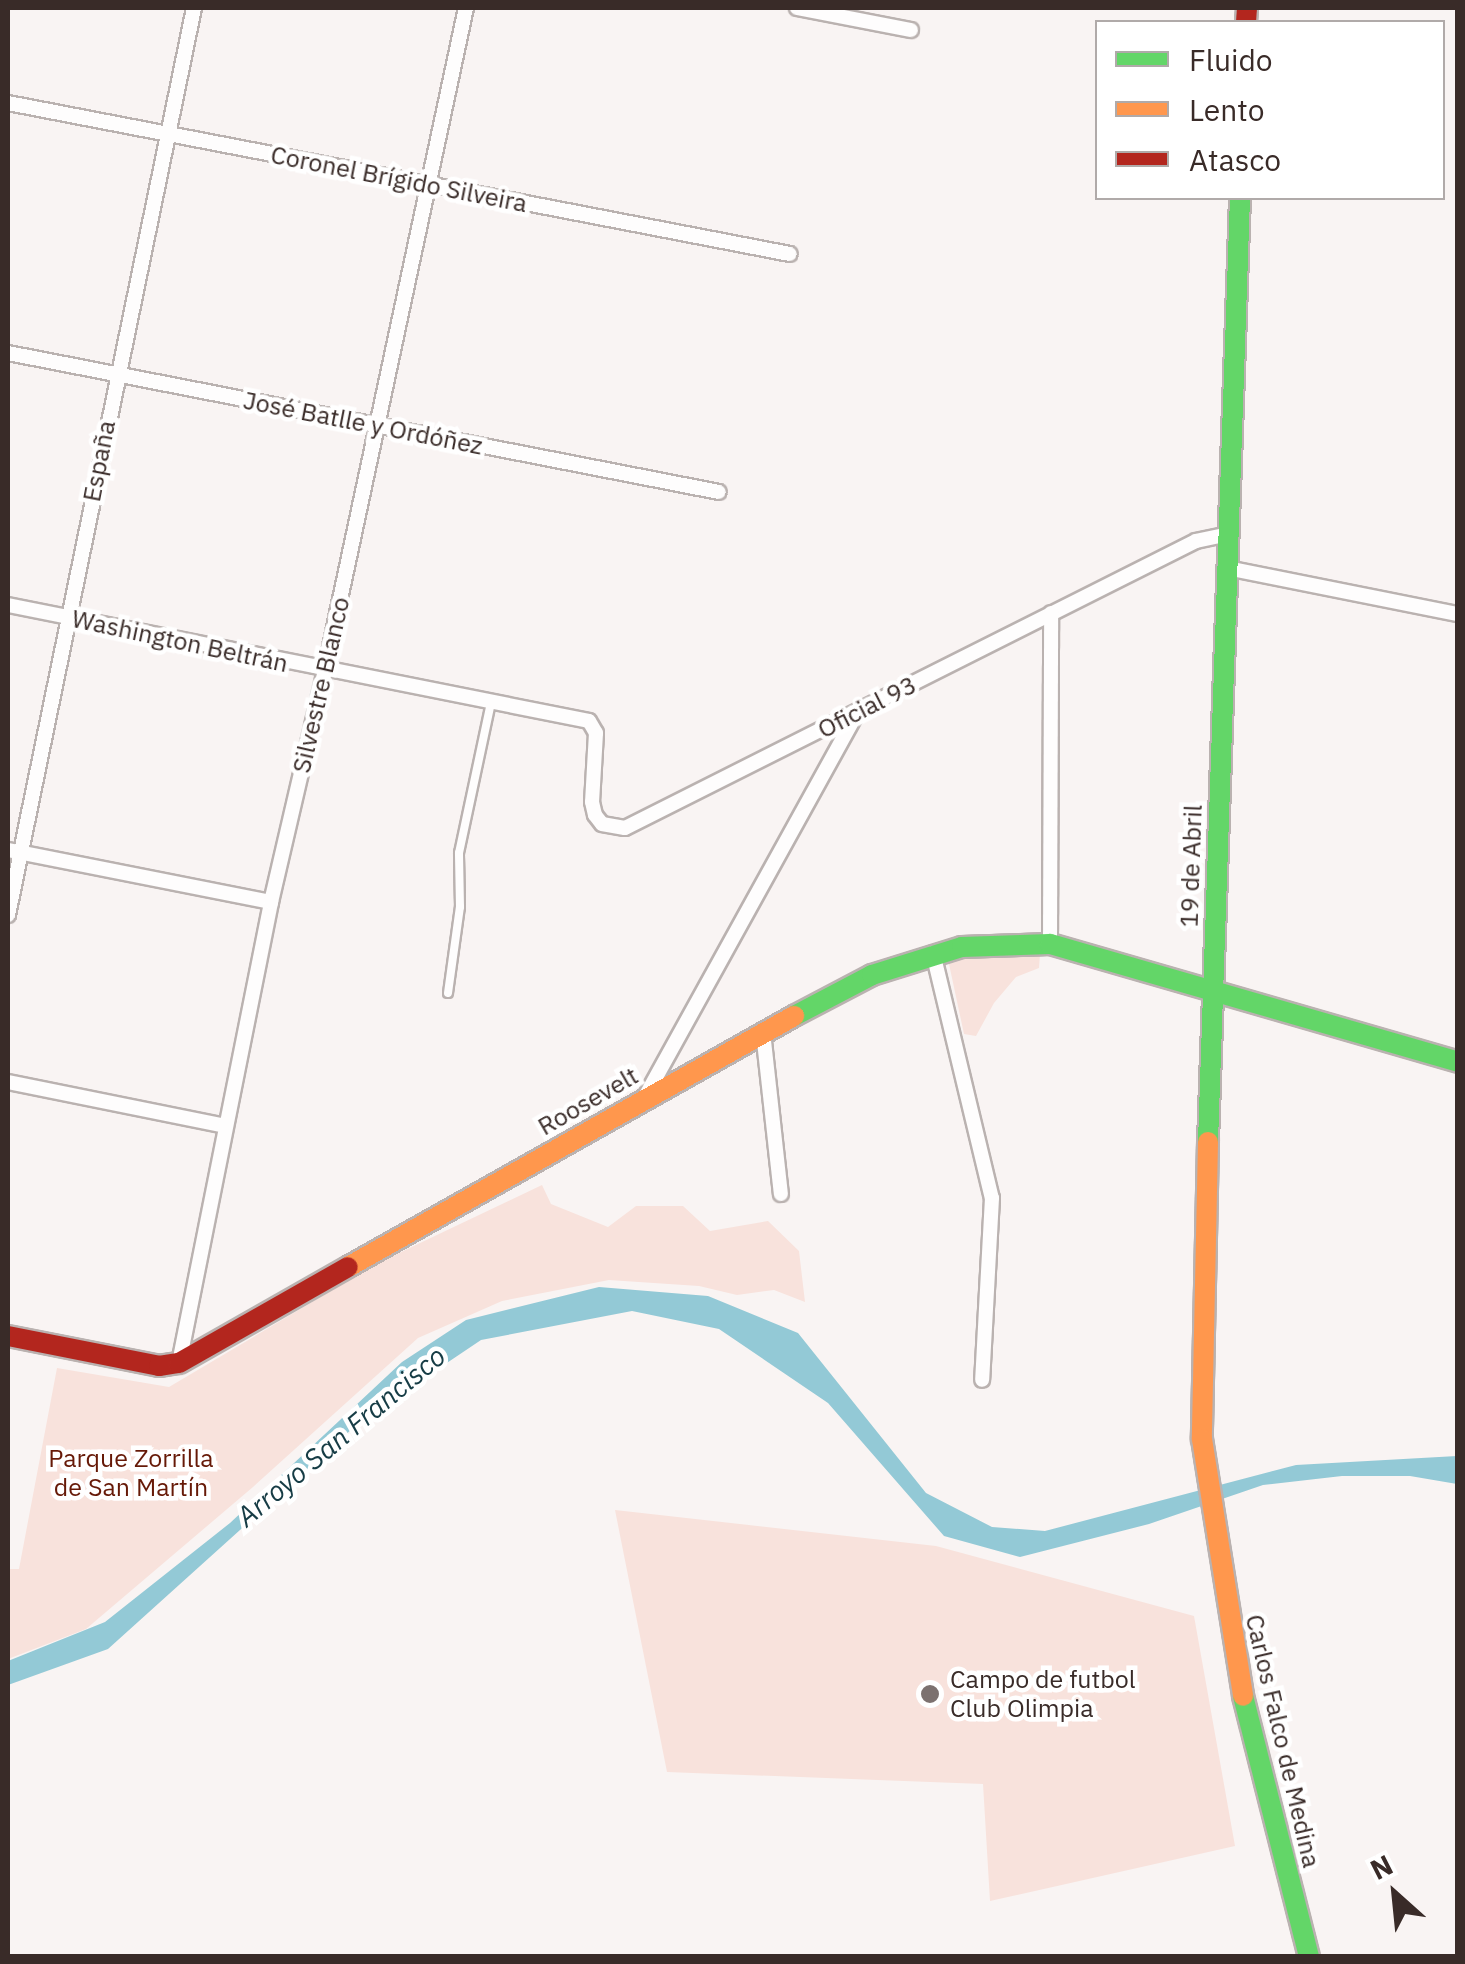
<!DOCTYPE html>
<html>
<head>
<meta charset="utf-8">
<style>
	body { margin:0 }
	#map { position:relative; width:1465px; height:1964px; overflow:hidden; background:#f9f4f3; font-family:"IBM Plex Sans",sans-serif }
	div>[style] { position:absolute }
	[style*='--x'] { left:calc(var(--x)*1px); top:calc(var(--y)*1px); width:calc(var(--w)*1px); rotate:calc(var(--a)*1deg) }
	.green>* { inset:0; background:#f8e2dc }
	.water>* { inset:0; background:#93c9d6 }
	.roads { filter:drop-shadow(2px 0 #bab2b0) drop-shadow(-2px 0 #bab2b0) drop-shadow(0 2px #bab2b0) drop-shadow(0 -2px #bab2b0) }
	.lane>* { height:8px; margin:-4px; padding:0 4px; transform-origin:4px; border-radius:4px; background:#fefdfd }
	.street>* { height:14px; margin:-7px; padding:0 7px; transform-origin:7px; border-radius:7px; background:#fefdfd }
	.fast>* { height:20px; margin:-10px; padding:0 10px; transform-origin:10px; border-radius:10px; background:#63d668 }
	.slow>* { height:20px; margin:-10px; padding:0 10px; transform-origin:10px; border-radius:10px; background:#ff974d }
	.jam>* { height:20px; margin:-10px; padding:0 10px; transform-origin:10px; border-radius:10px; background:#b3261e }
	.dots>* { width:28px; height:28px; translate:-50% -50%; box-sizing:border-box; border:5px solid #fff; border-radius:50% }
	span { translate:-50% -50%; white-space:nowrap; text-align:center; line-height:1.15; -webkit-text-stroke:9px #fff; paint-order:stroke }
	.street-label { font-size:25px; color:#392b28 }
	.park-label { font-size:25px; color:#661907 }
	.poi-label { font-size:25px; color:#392b28 }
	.left { translate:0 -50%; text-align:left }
	.water-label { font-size:28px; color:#163c45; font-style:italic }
	.frame { position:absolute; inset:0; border:10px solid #392b28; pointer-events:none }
	.legend { position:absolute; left:1095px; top:20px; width:350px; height:180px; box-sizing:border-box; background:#fff; border:2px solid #b0aaa9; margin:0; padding:12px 18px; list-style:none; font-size:30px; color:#392b28 }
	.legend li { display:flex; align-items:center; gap:20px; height:50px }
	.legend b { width:50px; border:2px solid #b0aaa9 }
	.north { position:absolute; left:1345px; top:1844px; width:100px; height:100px; -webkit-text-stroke:8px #fff; paint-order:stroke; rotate:333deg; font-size:28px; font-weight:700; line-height:40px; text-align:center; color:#392b28 }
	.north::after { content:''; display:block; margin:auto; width:35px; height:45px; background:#392b28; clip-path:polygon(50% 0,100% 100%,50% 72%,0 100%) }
</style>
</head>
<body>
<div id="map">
	<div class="green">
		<i style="clip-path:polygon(986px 953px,1040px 954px,1039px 968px,1016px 977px,994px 1003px,976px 1036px,964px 1034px,949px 964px,954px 958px)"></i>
		<i style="clip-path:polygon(542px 1185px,551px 1204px,608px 1227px,636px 1206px,683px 1206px,710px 1231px,768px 1221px,799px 1251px,805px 1302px,774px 1290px,737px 1295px,699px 1286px,609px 1280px,502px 1301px,418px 1338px,253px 1487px,86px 1629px,8px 1659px,8px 1569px,19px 1569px,57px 1368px,169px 1387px,378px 1263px)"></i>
		<i style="clip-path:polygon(615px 1510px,936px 1546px,1194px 1616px,1235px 1846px,990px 1901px,983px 1784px,667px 1772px)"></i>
	</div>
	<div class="water">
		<i style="clip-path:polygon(599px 1287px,708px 1296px,798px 1333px,926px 1493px,992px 1527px,1045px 1531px,1296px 1465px,1457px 1456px,1457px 1484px,1410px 1476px,1342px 1476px,1263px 1485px,1149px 1524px,1020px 1557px,944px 1536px,828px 1403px,719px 1329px,632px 1311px,481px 1340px,362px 1420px,108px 1649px,8px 1685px,8px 1661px,105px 1622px,230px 1523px,402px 1362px,466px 1320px)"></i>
	</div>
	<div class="roads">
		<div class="lane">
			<i style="--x:448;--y:993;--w:87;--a:-82.1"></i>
			<i style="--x:460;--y:907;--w:54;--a:-91.1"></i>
			<i style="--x:459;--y:853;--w:154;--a:-78"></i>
		</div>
		<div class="street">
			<i style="--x:797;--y:8;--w:116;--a:10.9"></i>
			<i style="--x:8;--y:103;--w:796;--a:10.93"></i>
			<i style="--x:8;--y:353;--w:724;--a:11.06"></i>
			<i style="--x:1227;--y:568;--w:236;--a:11.3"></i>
			<i style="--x:8;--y:605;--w:592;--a:11.29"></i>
			<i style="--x:589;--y:721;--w:14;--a:60"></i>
			<i style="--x:596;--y:733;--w:69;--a:93.3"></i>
			<i style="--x:592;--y:802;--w:13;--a:77"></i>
			<i style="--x:595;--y:815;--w:11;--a:52"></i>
			<i style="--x:602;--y:824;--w:23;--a:10"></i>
			<i style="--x:625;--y:828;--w:639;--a:-26.69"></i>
			<i style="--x:1196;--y:541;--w:34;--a:-12"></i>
			<i style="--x:8;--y:850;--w:268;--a:11.2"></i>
			<i style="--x:8;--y:915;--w:926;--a:-78.41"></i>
			<i style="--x:1050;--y:944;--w:331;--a:-89.8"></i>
			<i style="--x:933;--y:953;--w:252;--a:76.5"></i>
			<i style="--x:992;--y:1198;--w:182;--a:93.1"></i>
			<i style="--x:763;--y:1032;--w:163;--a:83.7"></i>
			<i style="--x:8;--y:1082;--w:222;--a:11.4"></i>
			<i style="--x:645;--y:1097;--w:439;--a:-61.1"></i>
			<i style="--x:179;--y:1363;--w:470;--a:-78.7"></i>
			<i style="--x:271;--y:902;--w:238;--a:-76.9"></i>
			<i style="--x:325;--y:670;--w:677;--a:-77.98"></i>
		</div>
		<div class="fast">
			<i style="--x:794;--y:1016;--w:88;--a:-27.7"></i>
			<i style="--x:872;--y:975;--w:94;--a:-17.3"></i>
			<i style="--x:962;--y:947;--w:88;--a:-2"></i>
			<i style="--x:1050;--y:944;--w:425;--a:16.1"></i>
			<i style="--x:1208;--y:1142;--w:945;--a:-88.06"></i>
			<i style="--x:1243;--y:1696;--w:268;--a:75.8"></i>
		</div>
		<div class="slow">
			<i style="--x:1208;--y:1142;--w:297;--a:91.2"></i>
			<i style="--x:1202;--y:1439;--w:260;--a:80.9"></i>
			<i style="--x:348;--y:1267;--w:512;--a:-29.37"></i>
		</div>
		<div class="jam">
			<i style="--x:1246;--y:22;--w:14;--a:-86"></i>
			<i style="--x:8;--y:1336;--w:154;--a:11.2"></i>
			<i style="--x:159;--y:1366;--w:20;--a:-9"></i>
			<i style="--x:179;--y:1363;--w:194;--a:-29.6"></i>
		</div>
	</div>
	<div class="dots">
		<i style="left:930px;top:1694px;background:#7c716f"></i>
	</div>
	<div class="street-label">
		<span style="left:399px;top:179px;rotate:11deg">Coronel Brígido Silveira</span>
		<span style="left:363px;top:423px;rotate:11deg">José Batlle y Ordóñez</span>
		<span style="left:99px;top:461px;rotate:-79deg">España</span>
		<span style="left:180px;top:641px;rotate:12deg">Washington Beltrán</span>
		<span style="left:321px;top:685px;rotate:-77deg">Silvestre Blanco</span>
		<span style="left:867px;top:707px;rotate:-27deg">Oficial 93</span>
		<span style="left:1191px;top:866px;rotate:-88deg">19 de Abril</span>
		<span style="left:588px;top:1101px;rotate:-30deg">Roosevelt</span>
		<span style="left:1283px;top:1741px;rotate:77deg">Carlos Falco de Medina</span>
	</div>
	<div class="park-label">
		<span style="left:131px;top:1473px">Parque Zorrilla<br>de San Martín</span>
	</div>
	<div class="poi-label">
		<span class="left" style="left:950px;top:1694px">Campo de futbol<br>Club Olimpia</span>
	</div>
	<div class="water-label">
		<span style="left:341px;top:1436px;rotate:-40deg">Arroyo San Francisco</span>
	</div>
	<div class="frame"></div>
	<ul class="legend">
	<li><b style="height:12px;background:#63d668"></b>Fluido</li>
	<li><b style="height:12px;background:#ff974d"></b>Lento</li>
	<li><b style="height:12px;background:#b3261e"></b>Atasco</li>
	</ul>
	<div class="north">N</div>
</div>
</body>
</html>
